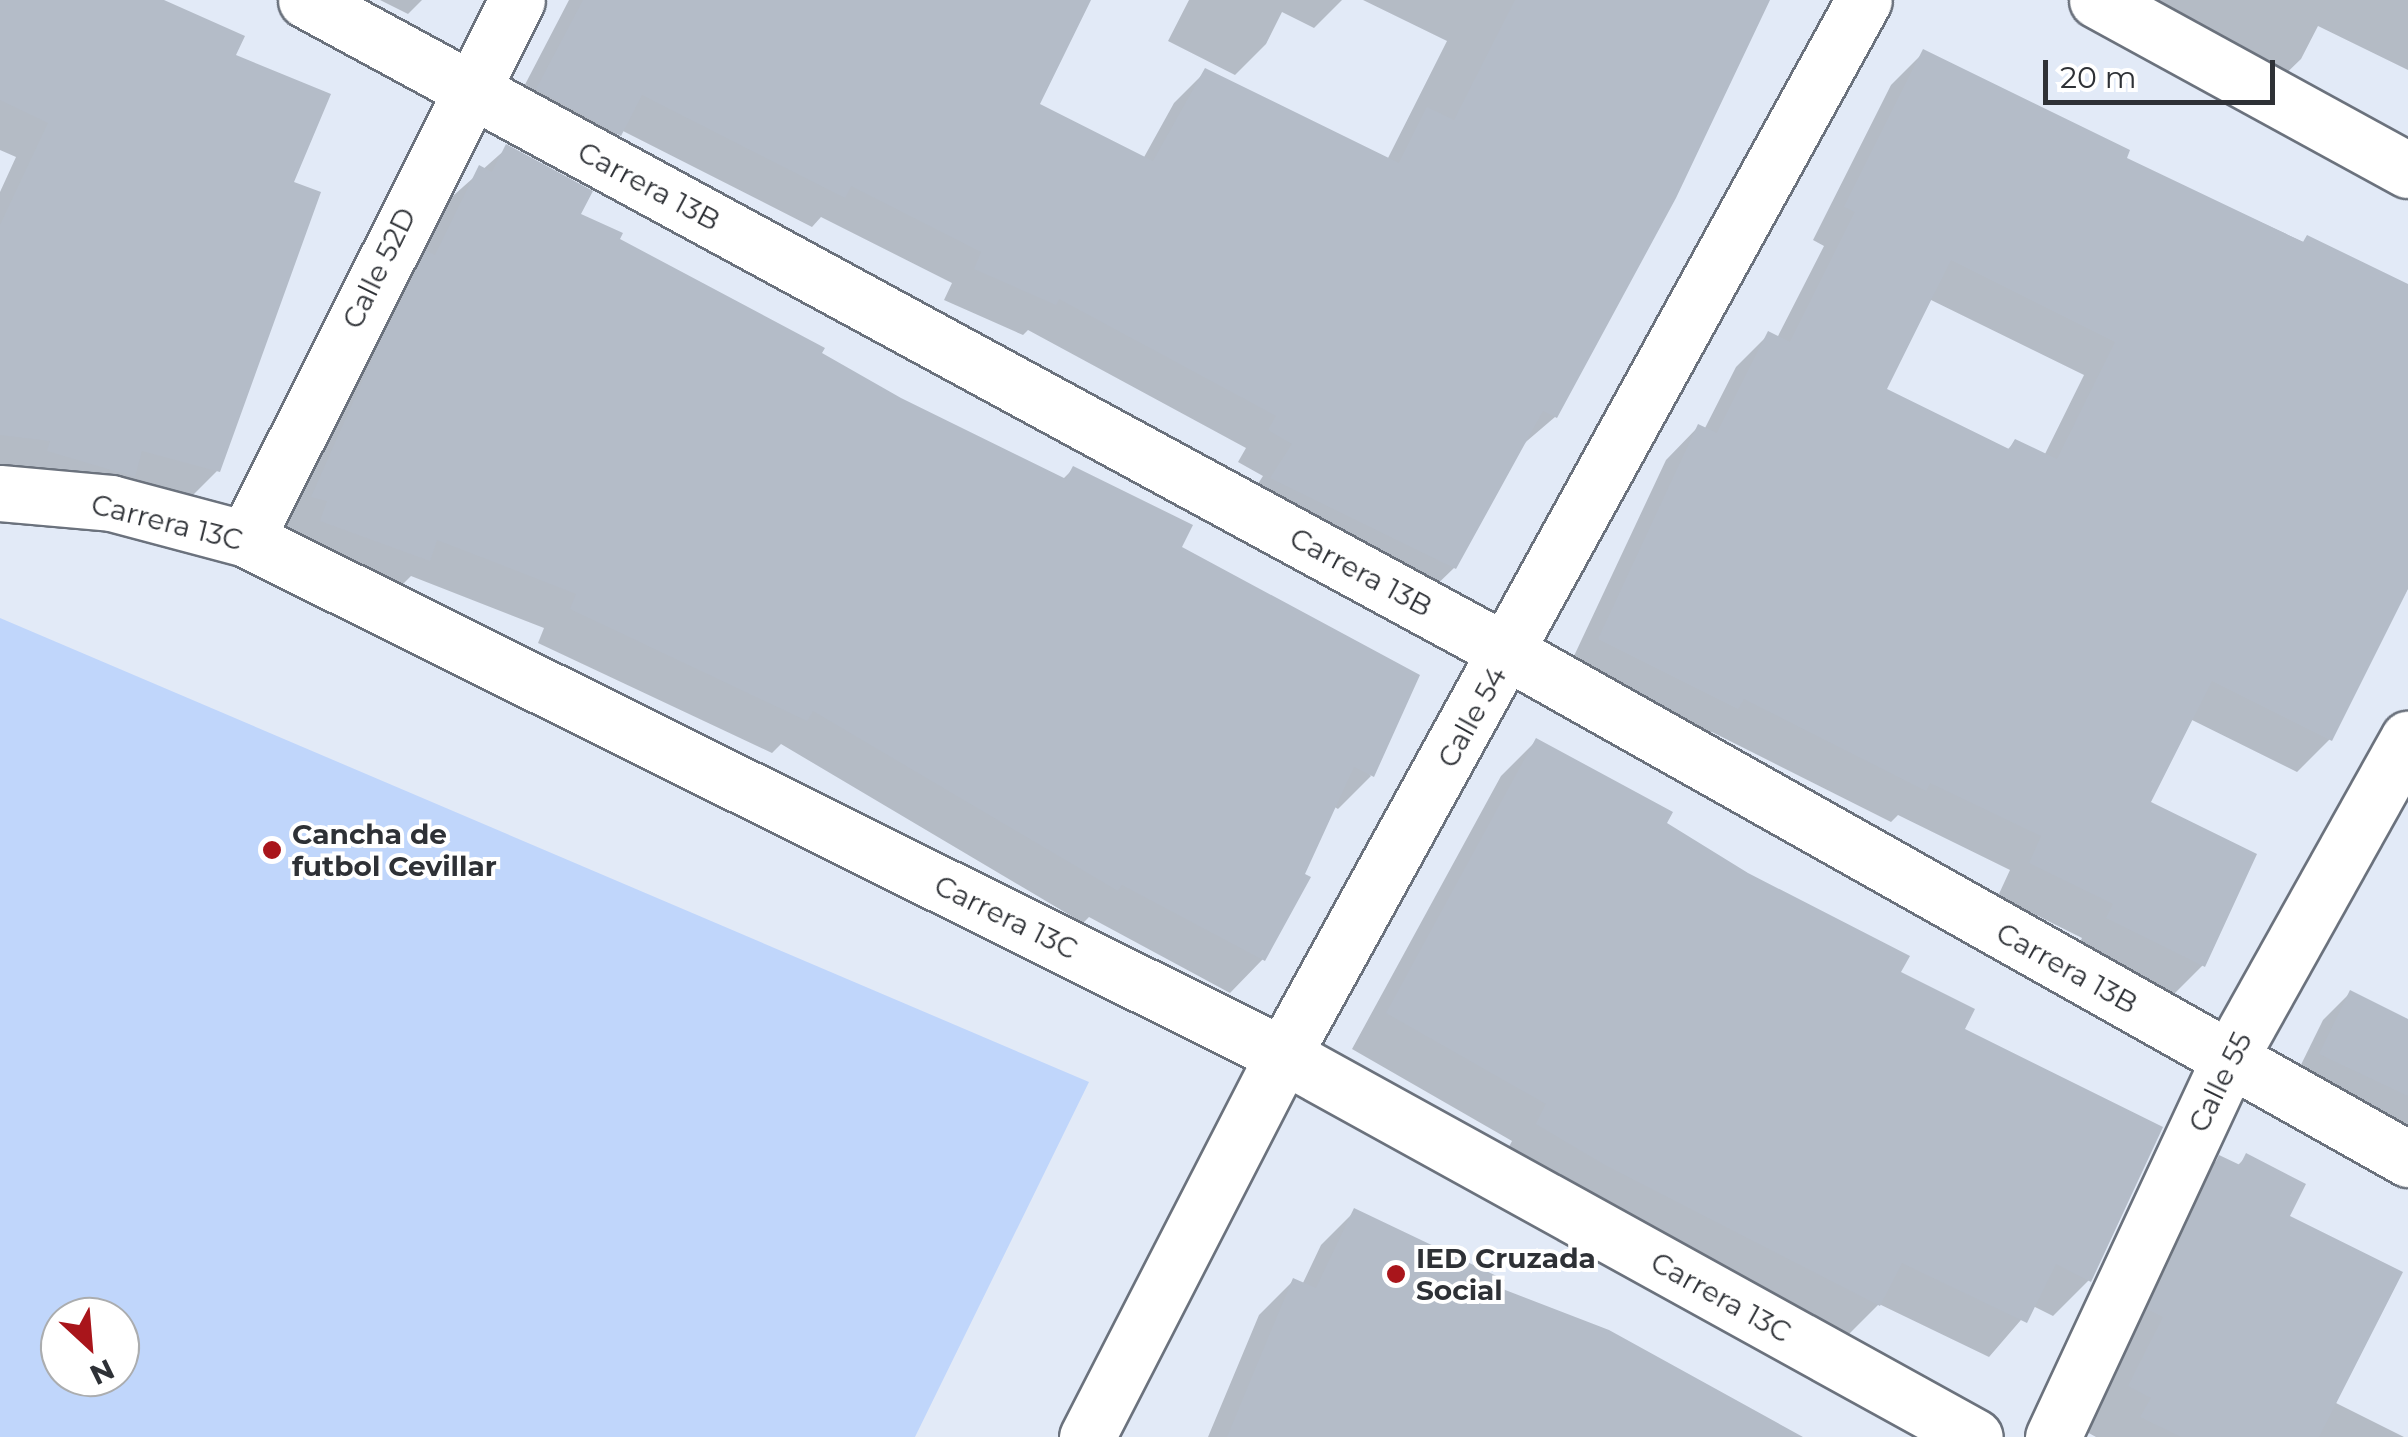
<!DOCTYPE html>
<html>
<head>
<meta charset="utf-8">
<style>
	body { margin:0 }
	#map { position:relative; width:2408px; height:1437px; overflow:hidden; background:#e2eaf7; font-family:Montserrat,sans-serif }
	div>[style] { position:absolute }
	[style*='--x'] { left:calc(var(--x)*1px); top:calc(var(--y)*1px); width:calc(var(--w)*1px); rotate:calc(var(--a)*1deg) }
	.green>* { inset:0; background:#c0d6fb }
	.shadow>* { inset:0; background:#0003 }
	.building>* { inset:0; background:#b4bcc8 }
	.roads { filter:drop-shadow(2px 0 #6b727d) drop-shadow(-2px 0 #6b727d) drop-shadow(0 2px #6b727d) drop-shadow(0 -2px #6b727d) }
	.minor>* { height:55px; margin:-27.5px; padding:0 27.5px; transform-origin:27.5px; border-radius:27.5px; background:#fff }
	.dots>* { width:28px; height:28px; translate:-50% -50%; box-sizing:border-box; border:5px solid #fff; border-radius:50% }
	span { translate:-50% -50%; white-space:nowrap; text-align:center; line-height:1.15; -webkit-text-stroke:8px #fff; paint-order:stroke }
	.street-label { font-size:28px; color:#2e3136 }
	.poi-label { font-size:28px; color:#2e3136; font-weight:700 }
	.left { translate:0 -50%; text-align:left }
	.north { position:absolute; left:40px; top:1297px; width:100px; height:100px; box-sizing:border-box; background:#fff; border:2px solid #abadaf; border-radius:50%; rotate:154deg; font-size:28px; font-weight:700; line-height:40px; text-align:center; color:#2e3136 }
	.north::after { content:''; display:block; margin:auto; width:35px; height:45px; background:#a9151b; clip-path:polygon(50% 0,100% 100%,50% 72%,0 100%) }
	.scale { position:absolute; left:2043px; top:60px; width:232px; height:45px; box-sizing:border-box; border:5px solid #2e3136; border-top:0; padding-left:12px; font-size:30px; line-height:35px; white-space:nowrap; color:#2e3136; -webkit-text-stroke:8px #fff; paint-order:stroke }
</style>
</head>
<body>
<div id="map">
	<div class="green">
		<i style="clip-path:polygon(evenodd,0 618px,1089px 1082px,915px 1437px,0 1437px,0 618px,60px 1317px,120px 1317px,120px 1377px,60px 1377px,60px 1317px)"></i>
	</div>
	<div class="shadow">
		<i style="clip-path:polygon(0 0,108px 0,291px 184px,218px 470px,184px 504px,0 472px,0 192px,16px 157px,0 150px)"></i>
		<i style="clip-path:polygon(380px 0,422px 0,408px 14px)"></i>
		<i style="clip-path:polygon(569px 0,1065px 0,1036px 106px,1143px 159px,1174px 103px,1206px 71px,1387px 160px,1447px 41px,1363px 0,1768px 0,1555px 417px,1521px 446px,1454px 568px,1422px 599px,1241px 510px,1263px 476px,1238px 462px,1246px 448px,1028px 330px,1023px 335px,944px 300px,952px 283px,821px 217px,812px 227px,621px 130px,588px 165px,506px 121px)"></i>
		<i style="clip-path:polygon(1189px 0,1342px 0,1314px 28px,1282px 12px,1266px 44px,1235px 75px,1168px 41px)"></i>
		<i style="clip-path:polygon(2083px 0,2408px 0,2408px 70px,2318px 26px,2301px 59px,2269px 90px)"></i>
		<i style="clip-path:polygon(evenodd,1924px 52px,2123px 159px,2408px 290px,2408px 588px,2330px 739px,2297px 772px,2190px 719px,2148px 803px,2203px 965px,2170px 998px,2075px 951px,2082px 938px,1998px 896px,2010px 870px,1898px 815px,1891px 822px,1712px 732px,1703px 740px,1566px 673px,1666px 460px,1698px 427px,1704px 430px,1736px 367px,1769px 334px,1777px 338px,1824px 246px,1813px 240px,1891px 85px,1924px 52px,1929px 299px,2084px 375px,2044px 456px,2015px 442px,2006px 451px,1883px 390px,1929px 299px)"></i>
		<i style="clip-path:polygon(507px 148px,578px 215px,617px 240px,900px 400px,1062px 480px,1073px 469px,1178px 548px,1371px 776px,1338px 809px,1333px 806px,1263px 959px,1230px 993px,1089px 917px,1083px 923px,781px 744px,772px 753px,538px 643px,544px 628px,411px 576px,394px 593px,279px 530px,393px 287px,415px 265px,446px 202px)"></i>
		<i style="clip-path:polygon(1536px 741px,1898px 973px,1962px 1030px,2089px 1280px,2053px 1316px,2033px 1306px,1989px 1357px,1879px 1304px,1842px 1341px,1502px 1160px,1512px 1141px,1352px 1049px,1501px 776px)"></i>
		<i style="clip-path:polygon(2350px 993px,2408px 1021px,2408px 1155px,2293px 1081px,2323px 1020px)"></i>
		<i style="clip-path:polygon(2247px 1156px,2286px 1217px,2334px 1402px,2404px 1437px,2096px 1437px,2085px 1431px,2120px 1363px,2104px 1355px,2175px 1203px,2219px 1158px,2237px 1166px)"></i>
		<i style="clip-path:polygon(1355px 1211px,1497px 1290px,1798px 1437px,1208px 1437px,1259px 1315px,1293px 1281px,1302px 1285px,1321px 1245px)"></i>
	</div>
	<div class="building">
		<i style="clip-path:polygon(0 0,164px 0,245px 36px,236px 55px,331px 94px,294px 182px,321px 192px,220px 472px,142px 451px,135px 477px,47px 451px,50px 441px,0 435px,0 225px,48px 123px,0 100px)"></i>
		<i style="clip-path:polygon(583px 0,1091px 0,1040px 104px,1153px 161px,1205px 68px,1399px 163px,1427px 107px,1454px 120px,1515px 0,1770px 0,1676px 198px,1557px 418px,1543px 411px,1456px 569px,1270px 478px,1292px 444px,1268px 430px,1276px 416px,1059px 299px,1056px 305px,974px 269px,981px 252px,851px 186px,845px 198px,642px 95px,621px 136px,536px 89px)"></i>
		<i style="clip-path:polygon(evenodd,1923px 49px,2130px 150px,2127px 158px,2303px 242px,2307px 235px,2408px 284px,2408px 589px,2332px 741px,2212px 681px,2151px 802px,2257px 854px,2205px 967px,2106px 918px,2113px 904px,2029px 863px,2041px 836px,1930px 783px,1926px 791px,1744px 699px,1738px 709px,1598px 639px,1698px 424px,1717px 433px,1768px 331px,1790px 342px,1855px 212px,1844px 207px,1923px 49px,1951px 260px,2115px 342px,2057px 459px,2015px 439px,2009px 449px,1887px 389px,1951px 260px)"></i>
		<i style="clip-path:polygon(506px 144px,593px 191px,581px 214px,623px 233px,620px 239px,825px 348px,822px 353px,901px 398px,1066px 479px,1073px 466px,1193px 525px,1182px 547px,1420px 675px,1374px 777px,1354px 767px,1305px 874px,1311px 877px,1265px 961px,1122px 885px,1118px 891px,813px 711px,807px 721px,570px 609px,576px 594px,437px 540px,430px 561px,320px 521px,327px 501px,311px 497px,376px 350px,426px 251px,435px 255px,479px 165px,492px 172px)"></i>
		<i style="clip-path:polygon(1536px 738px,1673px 812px,1667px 823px,1748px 873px,1910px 956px,1901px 972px,1975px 1009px,1965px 1029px,2163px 1127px,2091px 1282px,2056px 1264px,2027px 1323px,1902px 1263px,1880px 1306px,1605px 1165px,1536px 1124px,1546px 1104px,1386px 1013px)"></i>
		<i style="clip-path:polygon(2350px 990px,2408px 1019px,2408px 1096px,2319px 1054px)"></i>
		<i style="clip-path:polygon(2246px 1153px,2306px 1184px,2290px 1216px,2403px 1272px,2319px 1437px,2181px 1437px,2140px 1417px,2151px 1398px,2128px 1386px,2163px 1317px,2147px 1309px,2219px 1155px,2240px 1165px)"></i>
		<i style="clip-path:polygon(1354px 1208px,1505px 1280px,1500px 1288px,1609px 1330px,1803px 1437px,1227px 1437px,1293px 1278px,1316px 1288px)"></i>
	</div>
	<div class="roads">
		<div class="minor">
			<i style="--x:306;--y:0;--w:1369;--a:28.49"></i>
			<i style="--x:1509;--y:653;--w:1032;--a:29.37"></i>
			<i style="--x:2097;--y:0;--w:354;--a:28.7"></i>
			<i style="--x:0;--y:493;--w:111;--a:5.1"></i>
			<i style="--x:111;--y:503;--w:140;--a:14.9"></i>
			<i style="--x:246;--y:539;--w:1158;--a:26.45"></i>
			<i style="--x:1283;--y:1055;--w:790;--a:28.9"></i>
			<i style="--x:246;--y:539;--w:603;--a:-63.31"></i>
			<i style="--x:1087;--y:1437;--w:429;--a:-62.8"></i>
			<i style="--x:1283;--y:1055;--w:1204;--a:-61.16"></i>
			<i style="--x:2053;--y:1437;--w:417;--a:-65"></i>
			<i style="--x:2229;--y:1059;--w:367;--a:-60.8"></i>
		</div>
	</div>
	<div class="dots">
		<i style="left:272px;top:850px;background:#a9151b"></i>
		<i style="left:1396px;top:1274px;background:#a9151b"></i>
	</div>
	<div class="street-label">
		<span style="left:649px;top:186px;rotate:28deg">Carrera 13B</span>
		<span style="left:379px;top:268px;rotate:-64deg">Calle 52D</span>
		<span style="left:167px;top:522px;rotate:14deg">Carrera 13C</span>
		<span style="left:1361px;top:572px;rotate:28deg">Carrera 13B</span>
		<span style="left:1472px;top:717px;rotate:-61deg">Calle 54</span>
		<span style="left:1006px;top:917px;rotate:26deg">Carrera 13C</span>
		<span style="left:2067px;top:968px;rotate:29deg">Carrera 13B</span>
		<span style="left:2220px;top:1082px;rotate:-64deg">Calle 55</span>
		<span style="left:1721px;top:1297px;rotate:29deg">Carrera 13C</span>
	</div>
	<div class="poi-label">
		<span class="left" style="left:292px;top:850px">Cancha de<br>futbol Cevillar</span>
		<span class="left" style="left:1416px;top:1274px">IED Cruzada<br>Social</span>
	</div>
	<div class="north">N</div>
	<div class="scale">20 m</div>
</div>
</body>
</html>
